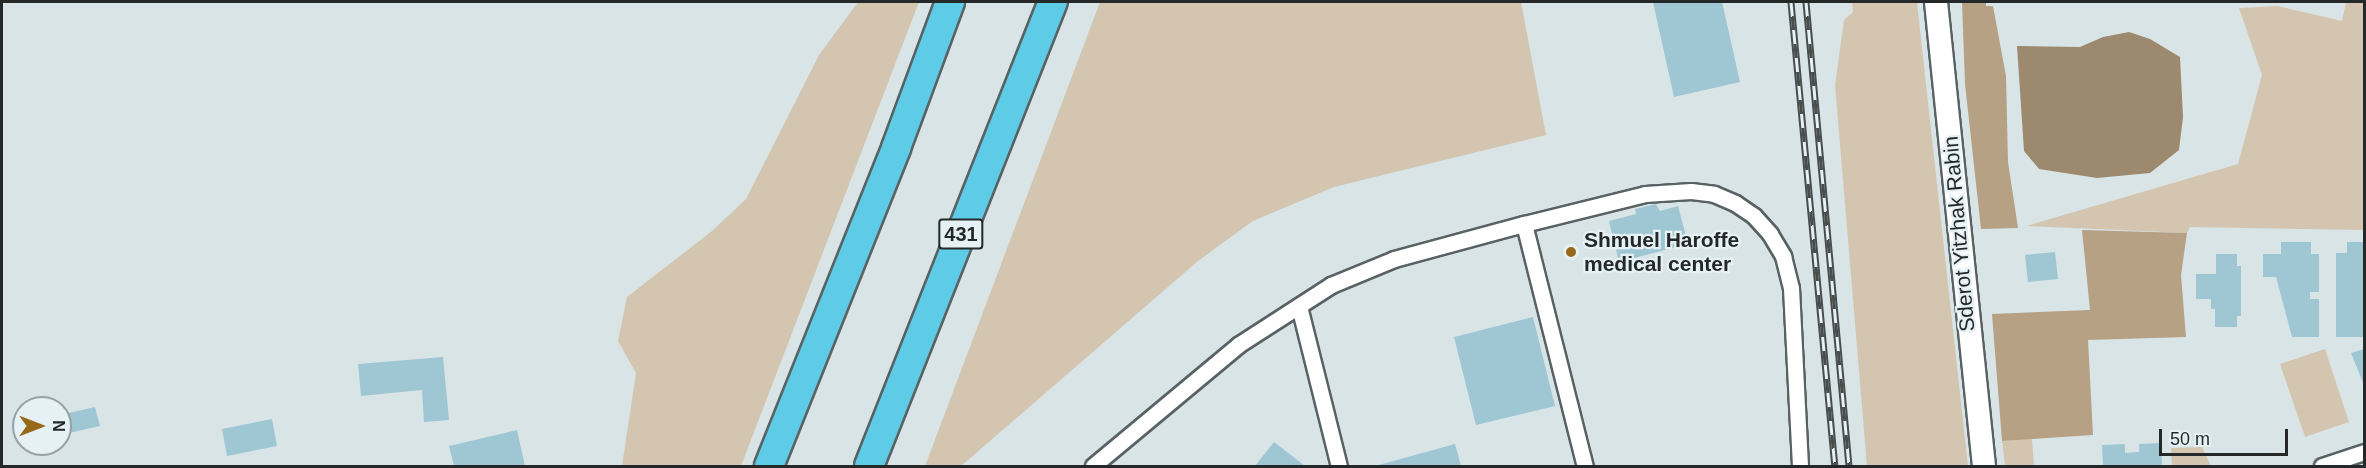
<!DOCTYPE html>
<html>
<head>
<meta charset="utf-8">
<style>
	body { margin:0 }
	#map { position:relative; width:2366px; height:468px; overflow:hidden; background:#d9e4e7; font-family:Helvetica,sans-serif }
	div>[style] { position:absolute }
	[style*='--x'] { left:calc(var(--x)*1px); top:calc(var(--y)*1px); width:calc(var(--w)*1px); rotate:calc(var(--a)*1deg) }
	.green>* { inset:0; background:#d4c5b0 }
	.forest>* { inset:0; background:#b6a184 }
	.water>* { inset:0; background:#9d896d }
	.building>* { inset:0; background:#9ec7d3 }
	.roads { filter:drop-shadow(2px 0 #586264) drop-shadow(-2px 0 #586264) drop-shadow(0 2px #586264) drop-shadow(0 -2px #586264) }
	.minor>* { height:15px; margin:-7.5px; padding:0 7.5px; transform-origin:7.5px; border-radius:7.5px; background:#fff }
	.secondary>* { height:22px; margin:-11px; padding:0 11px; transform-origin:11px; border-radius:11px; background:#fff }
	.motorway>* { height:28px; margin:-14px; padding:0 14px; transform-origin:14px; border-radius:14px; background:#5ecbe7 }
	.rail>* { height:7px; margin-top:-3.5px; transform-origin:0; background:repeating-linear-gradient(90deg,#e6f1f5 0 14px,#474c4d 0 28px); box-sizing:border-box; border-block:2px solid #474c4d }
	.dots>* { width:16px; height:16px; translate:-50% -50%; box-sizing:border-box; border:3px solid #e6f1f5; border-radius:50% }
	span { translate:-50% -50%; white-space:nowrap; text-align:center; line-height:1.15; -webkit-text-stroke:4.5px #e6f1f5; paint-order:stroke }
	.shield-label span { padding:2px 4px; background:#e6f1f5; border:2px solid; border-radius:4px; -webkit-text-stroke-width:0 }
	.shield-label { font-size:20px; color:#242829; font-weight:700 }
	.street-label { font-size:21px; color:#242829 }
	.poi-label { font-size:21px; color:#242829; font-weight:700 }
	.left { translate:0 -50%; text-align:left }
	.frame { position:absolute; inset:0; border:3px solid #242829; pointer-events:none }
	.north { position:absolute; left:12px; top:396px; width:60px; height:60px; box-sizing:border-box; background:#e6f1f5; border:2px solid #98a1a3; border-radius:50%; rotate:90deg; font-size:16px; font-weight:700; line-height:24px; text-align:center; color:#242829 }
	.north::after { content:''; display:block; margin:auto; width:21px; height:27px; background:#976919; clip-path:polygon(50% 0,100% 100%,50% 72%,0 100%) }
	.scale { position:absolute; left:2159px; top:429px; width:129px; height:27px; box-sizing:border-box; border:3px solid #242829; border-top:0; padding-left:8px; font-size:18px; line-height:21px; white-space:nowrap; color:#242829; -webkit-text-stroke:4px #e6f1f5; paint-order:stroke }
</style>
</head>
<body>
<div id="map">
	<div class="green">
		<i style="clip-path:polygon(858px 2px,919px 2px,741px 466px,622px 466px,636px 373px,618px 341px,627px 297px,712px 231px,746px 199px,819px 55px)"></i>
		<i style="clip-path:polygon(1100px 2px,1521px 2px,1546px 135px,1334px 187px,1253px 221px,1198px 261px,961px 466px,925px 466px)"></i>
		<i style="clip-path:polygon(1852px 2px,1917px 2px,1968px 466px,1867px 466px,1835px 85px,1844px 20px,1853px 12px)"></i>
		<i style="clip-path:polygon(1989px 2px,2269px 2px,2265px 3px)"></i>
		<i style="clip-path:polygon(2346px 2px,2364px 2px,2364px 230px,2190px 227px,2187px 233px,2026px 226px,2238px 164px,2262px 75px,2239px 8px,2278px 6px,2342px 21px)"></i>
		<i style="clip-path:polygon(2325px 349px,2349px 422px,2305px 437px,2280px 364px)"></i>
		<i style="clip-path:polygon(2032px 439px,2034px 466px,2005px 466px,2002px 441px)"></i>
		<i style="clip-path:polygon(2202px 447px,2211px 466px,2172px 466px,2171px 448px)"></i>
	</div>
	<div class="forest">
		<i style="clip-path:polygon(1962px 2px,1986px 2px,1986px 6px,1993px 6px,2006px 76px,2008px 162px,2018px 228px,1981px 229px,1965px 84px)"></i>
		<i style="clip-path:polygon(2082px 230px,2187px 233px,2181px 275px,2186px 337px,2088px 340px,2093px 435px,2002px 441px,1992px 314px,2090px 310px)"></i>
	</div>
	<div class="water">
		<i style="clip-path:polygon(2129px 32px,2150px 39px,2180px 57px,2183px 117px,2179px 150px,2150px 173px,2097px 178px,2039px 169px,2024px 151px,2017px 46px,2080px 47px,2103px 37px)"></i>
	</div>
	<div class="building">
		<i style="clip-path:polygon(1653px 2px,1722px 2px,1740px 82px,1674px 97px)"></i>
		<i style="clip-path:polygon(1656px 204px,1660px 211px,1678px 206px,1688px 244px,1619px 262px,1609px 221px,1636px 214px,1635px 209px)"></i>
		<i style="clip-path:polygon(2281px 242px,2311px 242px,2311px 254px,2319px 254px,2319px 292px,2310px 292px,2310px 299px,2319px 299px,2319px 337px,2292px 337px,2276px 277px,2263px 277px,2263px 254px,2281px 254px)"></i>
		<i style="clip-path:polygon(2347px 242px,2364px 242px,2364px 337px,2336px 337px,2336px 253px,2347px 253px)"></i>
		<i style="clip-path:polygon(2055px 252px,2058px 279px,2028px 282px,2025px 255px)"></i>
		<i style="clip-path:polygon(2216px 254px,2237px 254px,2237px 266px,2241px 266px,2241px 316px,2237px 316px,2237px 327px,2215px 327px,2215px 309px,2211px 309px,2211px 299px,2196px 299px,2196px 274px,2216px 274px)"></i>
		<i style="clip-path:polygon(1533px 317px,1555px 406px,1476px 425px,1454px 337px)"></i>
		<i style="clip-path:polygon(2364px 349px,2364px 385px,2351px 353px)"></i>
		<i style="clip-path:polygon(443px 357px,449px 420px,424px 422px,422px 390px,361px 396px,358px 364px)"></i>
		<i style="clip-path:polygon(95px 407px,100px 426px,60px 435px,60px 415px)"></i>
		<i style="clip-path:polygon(272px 419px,277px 446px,227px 456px,222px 429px)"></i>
		<i style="clip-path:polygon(517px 430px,525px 466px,454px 466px,449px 446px)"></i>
		<i style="clip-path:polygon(1274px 442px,1305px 466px,1255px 466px)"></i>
		<i style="clip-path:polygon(2161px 443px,2162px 466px,2103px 466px,2102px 445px,2125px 444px,2125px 453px,2139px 452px,2139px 444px)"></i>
		<i style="clip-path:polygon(1455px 444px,1461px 466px,1375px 466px)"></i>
	</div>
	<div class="roads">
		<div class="minor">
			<i style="--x:1524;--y:224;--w:250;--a:75.9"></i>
			<i style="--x:1299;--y:306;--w:165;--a:76"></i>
			<i style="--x:1093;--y:466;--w:189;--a:-39.8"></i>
			<i style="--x:1238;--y:345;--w:111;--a:-32.8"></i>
			<i style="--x:1331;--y:285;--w:68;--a:-22.4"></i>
			<i style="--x:1394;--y:259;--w:135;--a:-15.1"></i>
			<i style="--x:1524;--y:224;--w:125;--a:-13.9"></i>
			<i style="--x:1645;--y:194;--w:46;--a:-3.7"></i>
			<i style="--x:1691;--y:191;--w:23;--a:7"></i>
			<i style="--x:1714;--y:194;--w:23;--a:23"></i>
			<i style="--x:1735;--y:203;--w:23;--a:34"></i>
			<i style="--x:1754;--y:216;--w:24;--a:48"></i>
			<i style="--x:1770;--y:234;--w:26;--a:59"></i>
			<i style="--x:1783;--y:256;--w:33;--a:76"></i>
			<i style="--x:1791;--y:288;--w:178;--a:87.1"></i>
			<i style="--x:2322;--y:466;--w:44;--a:-18.4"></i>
		</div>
		<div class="secondary">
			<i style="--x:1936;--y:2;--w:466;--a:84.1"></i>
		</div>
		<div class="motorway">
			<i style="--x:769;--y:466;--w:342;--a:-68.2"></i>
			<i style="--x:896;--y:148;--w:156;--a:-69.7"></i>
			<i style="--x:869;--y:466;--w:499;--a:-68.4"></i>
		</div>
	</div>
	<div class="rail">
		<i style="--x:1791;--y:2;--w:466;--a:84.6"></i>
		<i style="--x:1806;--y:2;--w:466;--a:84.7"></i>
	</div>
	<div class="dots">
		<i style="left:1571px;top:252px;background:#976919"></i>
	</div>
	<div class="shield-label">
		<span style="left:961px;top:234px">431</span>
	</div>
	<div class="street-label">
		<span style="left:1959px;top:234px;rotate:-95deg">Sderot Yitzhak Rabin</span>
	</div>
	<div class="poi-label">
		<span class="left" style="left:1584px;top:252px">Shmuel Haroffe<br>medical center</span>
	</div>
	<div class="frame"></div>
	<div class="north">N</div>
	<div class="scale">50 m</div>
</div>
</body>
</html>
